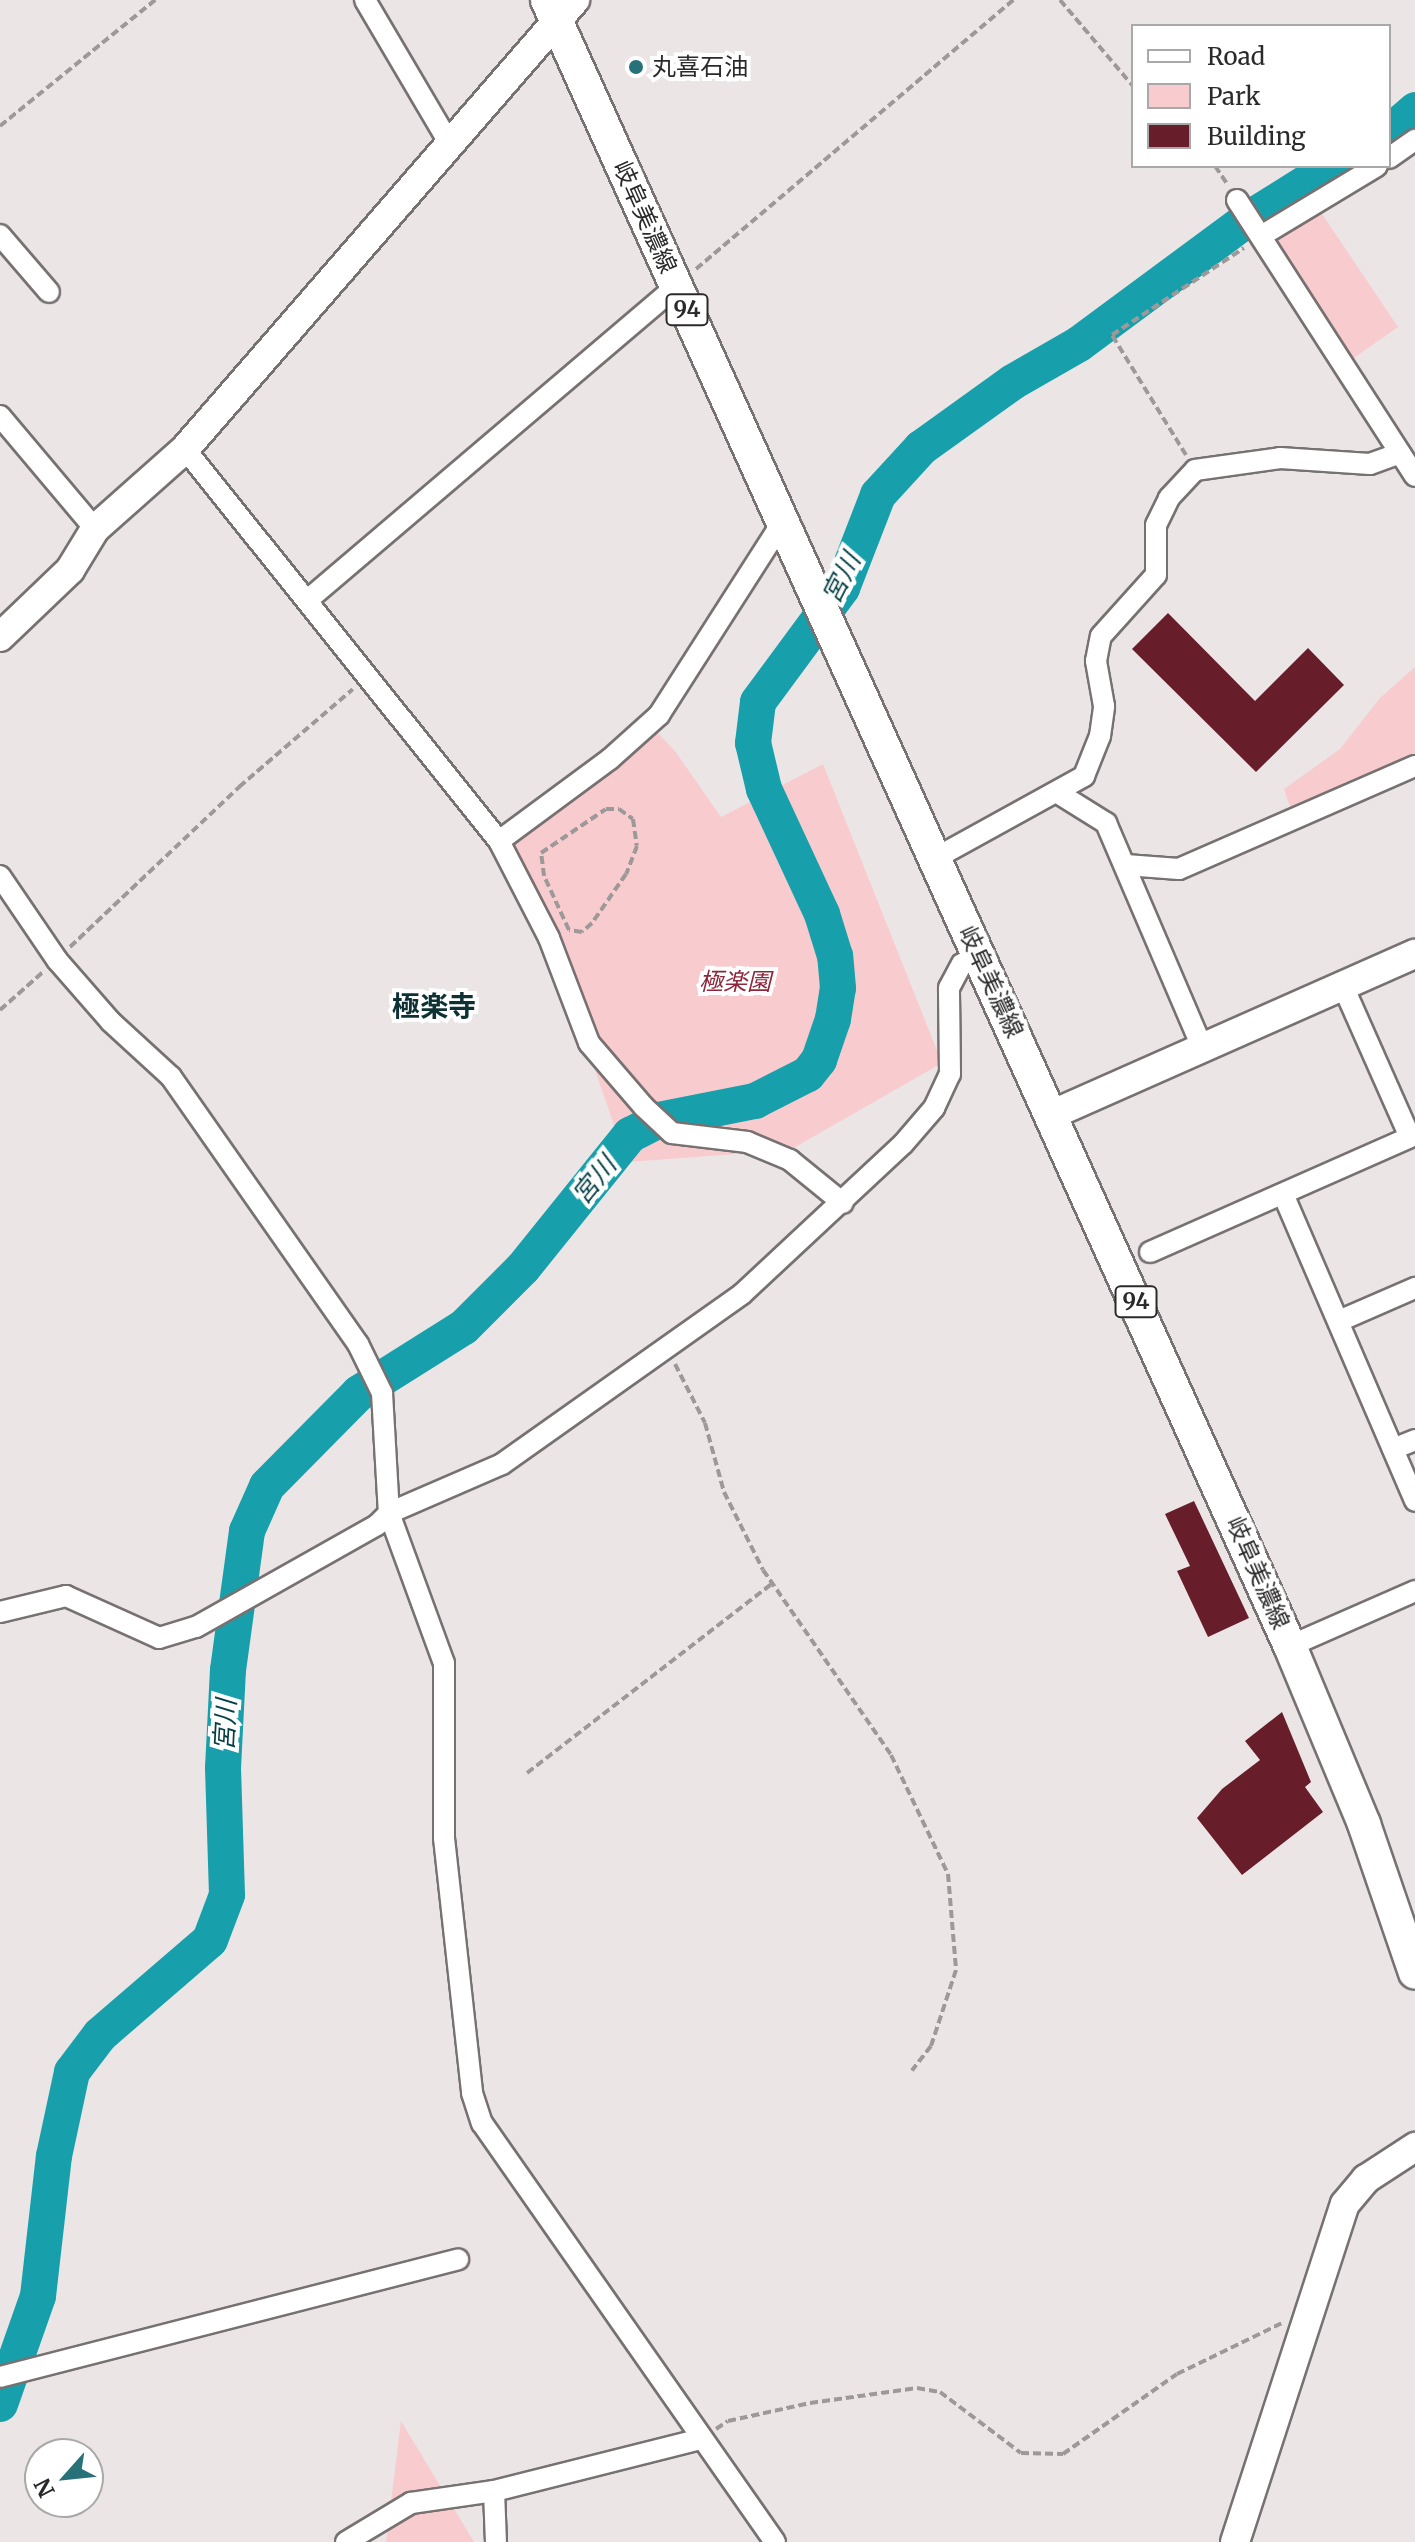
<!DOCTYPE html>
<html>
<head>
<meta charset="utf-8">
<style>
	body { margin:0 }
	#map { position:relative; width:1415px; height:2542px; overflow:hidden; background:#ece5e6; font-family:Merriweather,"Noto Sans JP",serif }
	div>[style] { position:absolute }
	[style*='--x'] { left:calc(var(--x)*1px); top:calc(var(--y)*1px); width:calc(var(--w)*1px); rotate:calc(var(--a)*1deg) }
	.green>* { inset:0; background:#f8cbce }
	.river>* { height:36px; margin:-18px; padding:0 18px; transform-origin:18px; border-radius:18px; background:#17a0ab }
	.building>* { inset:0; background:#681d2b }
	.path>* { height:4px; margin-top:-2px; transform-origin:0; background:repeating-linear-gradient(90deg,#9e9999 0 8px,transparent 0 12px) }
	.roads { filter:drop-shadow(2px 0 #777171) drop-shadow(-2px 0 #777171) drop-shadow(0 2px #777171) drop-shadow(0 -2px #777171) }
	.street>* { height:20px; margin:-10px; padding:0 10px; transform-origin:10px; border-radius:10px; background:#fff }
	.secondary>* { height:28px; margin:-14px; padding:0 14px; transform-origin:14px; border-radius:14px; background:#fff }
	.primary>* { height:32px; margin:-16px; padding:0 16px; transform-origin:16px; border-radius:16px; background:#fff }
	.dots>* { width:22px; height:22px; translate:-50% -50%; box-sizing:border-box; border:4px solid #fff; border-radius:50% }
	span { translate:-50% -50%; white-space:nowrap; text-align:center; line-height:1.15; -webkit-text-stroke:8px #fff; paint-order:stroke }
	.shield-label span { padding:2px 6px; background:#fff; border:2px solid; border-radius:6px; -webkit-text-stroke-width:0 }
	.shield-label { font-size:22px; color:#2b2929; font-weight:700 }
	.poi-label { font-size:24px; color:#2b2929 }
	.left { translate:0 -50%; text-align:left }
	.street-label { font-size:24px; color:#2b2929 }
	.park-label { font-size:24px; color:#8d273b; font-style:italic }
	.water-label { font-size:26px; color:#053f44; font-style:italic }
	.quarter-label { font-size:28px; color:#0e3134; font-weight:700 }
	.legend { position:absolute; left:1131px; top:24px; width:260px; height:144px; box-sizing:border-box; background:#fff; border:2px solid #aaa9a9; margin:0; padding:10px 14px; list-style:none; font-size:24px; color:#2b2929 }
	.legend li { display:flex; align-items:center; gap:16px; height:40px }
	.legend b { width:40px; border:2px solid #aaa9a9 }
	.north { position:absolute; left:24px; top:2438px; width:80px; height:80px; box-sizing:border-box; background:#fff; border:2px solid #aaa9a9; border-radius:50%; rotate:243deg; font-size:22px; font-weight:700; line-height:32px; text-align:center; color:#2b2929 }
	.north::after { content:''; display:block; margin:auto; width:28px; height:36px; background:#277178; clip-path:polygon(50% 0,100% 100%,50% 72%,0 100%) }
</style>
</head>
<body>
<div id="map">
	<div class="green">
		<i style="clip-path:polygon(1316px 205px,1398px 327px,1334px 372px,1250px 244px)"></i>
		<i style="clip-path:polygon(1415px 667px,1415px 756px,1291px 810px,1284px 789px,1340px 749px,1380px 698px)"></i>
		<i style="clip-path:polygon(648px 723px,675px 751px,721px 817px,823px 764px,942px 1063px,790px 1150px,627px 1162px,549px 938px,499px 841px)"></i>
		<i style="clip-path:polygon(401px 2421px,474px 2542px,386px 2542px)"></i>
	</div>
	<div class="river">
		<i style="--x:1389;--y:133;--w:35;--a:-41"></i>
		<i style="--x:0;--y:2404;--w:114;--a:-70.6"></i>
		<i style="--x:38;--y:2296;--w:141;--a:-83.5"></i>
		<i style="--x:54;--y:2156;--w:86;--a:-77.9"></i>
		<i style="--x:72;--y:2072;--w:46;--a:-52.9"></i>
		<i style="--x:100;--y:2035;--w:145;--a:-40.8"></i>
		<i style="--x:210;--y:1940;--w:48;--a:-69.3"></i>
		<i style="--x:227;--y:1895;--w:127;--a:-91.8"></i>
		<i style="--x:223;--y:1768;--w:98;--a:-87.1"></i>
		<i style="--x:228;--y:1670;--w:140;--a:-82.2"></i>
		<i style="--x:247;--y:1531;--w:49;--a:-66"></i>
		<i style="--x:267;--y:1486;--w:131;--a:-45.3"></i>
		<i style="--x:359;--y:1393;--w:124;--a:-32.2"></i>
		<i style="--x:464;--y:1327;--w:83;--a:-45"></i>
		<i style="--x:523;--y:1268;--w:171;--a:-51.2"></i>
		<i style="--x:630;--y:1135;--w:33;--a:-27"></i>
		<i style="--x:659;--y:1120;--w:98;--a:-11.2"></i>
		<i style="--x:755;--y:1101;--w:59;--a:-27"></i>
		<i style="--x:808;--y:1074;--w:18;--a:-52"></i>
		<i style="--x:819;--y:1060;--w:43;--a:-71.1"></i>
		<i style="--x:833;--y:1019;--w:31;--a:-81"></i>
		<i style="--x:838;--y:988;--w:32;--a:-95"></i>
		<i style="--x:835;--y:956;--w:44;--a:-107.2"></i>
		<i style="--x:822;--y:914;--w:138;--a:-114.9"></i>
		<i style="--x:764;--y:789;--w:47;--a:-103.4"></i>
		<i style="--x:753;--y:743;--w:41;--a:-83"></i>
		<i style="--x:758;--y:702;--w:142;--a:-53.6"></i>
		<i style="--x:842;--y:588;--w:100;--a:-68.8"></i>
		<i style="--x:878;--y:495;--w:64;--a:-47.5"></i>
		<i style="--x:921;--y:448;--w:113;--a:-35.7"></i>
		<i style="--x:1013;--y:382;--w:76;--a:-29.9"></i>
		<i style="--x:1079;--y:344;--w:207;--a:-36.5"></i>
		<i style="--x:1245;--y:221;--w:104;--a:-32"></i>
	</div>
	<div class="building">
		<i style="clip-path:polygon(1168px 613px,1255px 701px,1308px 648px,1344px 685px,1256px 772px,1132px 649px)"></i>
		<i style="clip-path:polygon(1194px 1501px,1249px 1618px,1208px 1637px,1177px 1571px,1190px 1566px,1165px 1514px)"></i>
		<i style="clip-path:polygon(1282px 1712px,1311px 1782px,1305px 1787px,1323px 1812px,1242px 1875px,1197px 1818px,1222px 1789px,1260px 1760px,1245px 1741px)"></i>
	</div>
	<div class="path">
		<i style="--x:1060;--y:0;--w:113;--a:49.7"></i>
		<i style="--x:0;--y:126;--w:200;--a:-39.1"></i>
		<i style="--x:1215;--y:166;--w:22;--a:56"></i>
		<i style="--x:696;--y:269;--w:416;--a:-40.3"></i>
		<i style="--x:1186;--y:455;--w:141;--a:-121.7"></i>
		<i style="--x:1112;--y:335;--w:158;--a:-33.4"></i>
		<i style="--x:606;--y:809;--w:13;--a:0"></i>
		<i style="--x:619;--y:809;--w:17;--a:36"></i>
		<i style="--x:633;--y:819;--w:27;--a:82"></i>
		<i style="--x:637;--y:846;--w:30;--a:111"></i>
		<i style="--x:626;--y:874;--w:60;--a:124.8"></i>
		<i style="--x:592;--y:923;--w:13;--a:138"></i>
		<i style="--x:582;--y:932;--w:13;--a:-171"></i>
		<i style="--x:569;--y:930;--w:60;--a:-114.8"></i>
		<i style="--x:544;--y:876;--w:23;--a:-97"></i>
		<i style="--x:541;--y:853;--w:78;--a:-34.1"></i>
		<i style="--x:70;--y:947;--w:233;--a:-43.4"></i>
		<i style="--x:239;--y:787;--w:150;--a:-40.7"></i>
		<i style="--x:0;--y:1010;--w:57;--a:-41.5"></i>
		<i style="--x:675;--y:1364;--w:66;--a:63"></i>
		<i style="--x:705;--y:1423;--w:72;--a:74.6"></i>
		<i style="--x:724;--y:1492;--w:87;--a:63.4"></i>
		<i style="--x:763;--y:1570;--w:225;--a:55.3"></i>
		<i style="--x:891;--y:1755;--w:132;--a:64.4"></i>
		<i style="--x:948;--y:1874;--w:96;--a:85.2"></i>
		<i style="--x:956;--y:1970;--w:80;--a:108.2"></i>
		<i style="--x:931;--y:2046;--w:31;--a:128"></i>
		<i style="--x:527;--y:1773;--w:311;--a:-37.7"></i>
		<i style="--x:716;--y:2429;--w:14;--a:-34"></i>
		<i style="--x:728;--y:2421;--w:84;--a:-12.4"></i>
		<i style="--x:810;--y:2403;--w:108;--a:-8"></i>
		<i style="--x:917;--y:2388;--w:23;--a:10"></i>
		<i style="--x:940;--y:2392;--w:101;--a:37"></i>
		<i style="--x:1021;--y:2453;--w:42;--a:1.4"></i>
		<i style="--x:1063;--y:2454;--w:139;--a:-35.1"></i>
		<i style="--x:1177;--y:2374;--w:119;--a:-25.9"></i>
	</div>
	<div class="roads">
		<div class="street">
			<i style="--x:365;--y:0;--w:169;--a:59.5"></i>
			<i style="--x:1389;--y:158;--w:32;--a:-35"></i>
			<i style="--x:1237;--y:200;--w:328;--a:57.2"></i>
			<i style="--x:0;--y:235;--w:75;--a:49.3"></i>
			<i style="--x:1261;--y:236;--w:135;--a:-31.1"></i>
			<i style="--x:0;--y:416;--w:148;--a:49.9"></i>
			<i style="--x:185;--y:449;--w:502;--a:51.3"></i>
			<i style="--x:499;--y:841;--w:109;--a:62.7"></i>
			<i style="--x:549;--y:938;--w:112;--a:69.1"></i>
			<i style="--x:589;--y:1043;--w:84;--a:49.3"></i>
			<i style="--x:644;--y:1107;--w:38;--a:43"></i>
			<i style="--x:672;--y:1133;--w:76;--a:6.8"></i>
			<i style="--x:747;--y:1142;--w:47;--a:22.7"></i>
			<i style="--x:790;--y:1160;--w:68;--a:39.1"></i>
			<i style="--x:309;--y:599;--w:483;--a:-40.4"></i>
			<i style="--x:1058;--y:793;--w:57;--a:32"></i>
			<i style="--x:1106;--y:823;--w:244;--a:66.8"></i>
			<i style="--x:499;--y:841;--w:138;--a:-36.5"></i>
			<i style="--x:610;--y:759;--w:66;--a:-41.9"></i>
			<i style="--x:659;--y:715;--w:230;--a:-57.4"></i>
			<i style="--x:932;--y:860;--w:174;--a:-28.9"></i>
			<i style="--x:1084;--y:776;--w:43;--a:-68.2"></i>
			<i style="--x:1100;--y:736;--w:30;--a:-82"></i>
			<i style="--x:1104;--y:706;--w:46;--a:-100.1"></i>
			<i style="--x:1096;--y:661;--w:25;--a:-79"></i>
			<i style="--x:1101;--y:636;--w:82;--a:-48"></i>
			<i style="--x:1156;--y:575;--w:50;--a:-90"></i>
			<i style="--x:1156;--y:525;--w:30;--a:-64"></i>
			<i style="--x:1169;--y:498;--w:38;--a:-47"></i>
			<i style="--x:1195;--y:470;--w:86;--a:-8"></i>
			<i style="--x:1280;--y:458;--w:90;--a:3.8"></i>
			<i style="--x:1370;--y:464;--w:32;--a:-20"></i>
			<i style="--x:1126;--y:865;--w:53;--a:4.3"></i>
			<i style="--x:1179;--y:869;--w:257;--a:-23.6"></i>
			<i style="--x:0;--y:876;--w:102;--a:55.8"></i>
			<i style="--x:57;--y:960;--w:82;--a:48.9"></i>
			<i style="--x:111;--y:1022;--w:81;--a:42.5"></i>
			<i style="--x:171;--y:1077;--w:326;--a:55"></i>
			<i style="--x:358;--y:1344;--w:55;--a:63.9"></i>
			<i style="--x:382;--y:1393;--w:120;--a:86.7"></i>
			<i style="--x:389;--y:1513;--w:160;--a:69.9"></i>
			<i style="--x:444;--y:1663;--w:175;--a:90"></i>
			<i style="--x:444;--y:1838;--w:257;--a:83.7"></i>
			<i style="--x:472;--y:2093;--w:32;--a:72"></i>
			<i style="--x:482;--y:2123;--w:511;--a:55.04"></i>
			<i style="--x:1343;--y:986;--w:165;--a:66.1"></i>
			<i style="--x:1283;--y:1194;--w:334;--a:66.7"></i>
			<i style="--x:1150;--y:1252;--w:290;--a:-23.8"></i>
			<i style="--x:1339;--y:1321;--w:83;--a:-23.5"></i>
			<i style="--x:1393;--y:1449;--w:24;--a:-22"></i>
			<i style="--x:0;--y:1612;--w:68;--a:-13.6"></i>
			<i style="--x:66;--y:1596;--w:102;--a:24.3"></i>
			<i style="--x:159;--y:1638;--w:39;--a:-17"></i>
			<i style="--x:196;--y:1627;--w:208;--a:-29.4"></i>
			<i style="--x:377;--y:1525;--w:17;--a:-45"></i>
			<i style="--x:389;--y:1513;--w:123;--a:-23.4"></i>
			<i style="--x:502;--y:1464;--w:294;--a:-35.3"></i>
			<i style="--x:742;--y:1294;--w:220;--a:-43"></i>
			<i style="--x:903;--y:1144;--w:48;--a:-49.3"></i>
			<i style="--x:934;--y:1108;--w:38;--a:-65"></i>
			<i style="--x:950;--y:1074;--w:86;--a:-90.7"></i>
			<i style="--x:949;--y:988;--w:27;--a:-62"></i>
			<i style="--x:962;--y:964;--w:20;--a:-20"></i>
			<i style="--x:1290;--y:1646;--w:137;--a:-23.7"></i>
			<i style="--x:0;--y:2377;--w:473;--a:-14.4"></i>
			<i style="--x:494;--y:2491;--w:51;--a:87.8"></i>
			<i style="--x:346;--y:2542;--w:76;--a:-31"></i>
			<i style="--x:411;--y:2503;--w:84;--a:-8.2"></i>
			<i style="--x:494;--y:2491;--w:213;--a:-14.1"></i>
		</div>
		<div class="secondary">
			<i style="--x:0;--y:637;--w:97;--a:-43.7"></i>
			<i style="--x:70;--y:570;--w:48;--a:-58.6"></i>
			<i style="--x:95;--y:529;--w:120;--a:-41.6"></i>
			<i style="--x:185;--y:449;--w:595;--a:-49.02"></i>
			<i style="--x:1051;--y:1115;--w:398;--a:-23.9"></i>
			<i style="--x:1235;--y:2542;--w:355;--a:-72"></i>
			<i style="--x:1345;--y:2204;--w:33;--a:-50"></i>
			<i style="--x:1366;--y:2179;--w:59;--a:-33.1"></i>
		</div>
		<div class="primary">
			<i style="--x:547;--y:0;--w:1806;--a:65.71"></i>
			<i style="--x:1290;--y:1646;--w:193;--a:67.4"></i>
			<i style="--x:1364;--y:1824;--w:157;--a:71.1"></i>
		</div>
	</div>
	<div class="dots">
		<i style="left:636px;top:67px;background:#277178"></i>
	</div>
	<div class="shield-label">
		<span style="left:687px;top:310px">94</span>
		<span style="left:1136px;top:1302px">94</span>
	</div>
	<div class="poi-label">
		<span class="left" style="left:652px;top:67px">丸喜石油</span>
	</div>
	<div class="street-label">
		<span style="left:645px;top:217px;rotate:66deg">岐阜美濃線</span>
		<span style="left:991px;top:982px;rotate:65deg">岐阜美濃線</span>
		<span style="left:1258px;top:1573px;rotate:66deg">岐阜美濃線</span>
	</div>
	<div class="park-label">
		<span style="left:735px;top:982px">極楽園</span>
	</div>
	<div class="water-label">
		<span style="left:841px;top:578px;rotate:-63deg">宮川</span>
		<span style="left:594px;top:1180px;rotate:-51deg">宮川</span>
		<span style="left:225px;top:1725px;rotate:-87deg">宮川</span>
	</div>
	<div class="quarter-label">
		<span style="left:434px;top:1006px">極楽寺</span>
	</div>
	<ul class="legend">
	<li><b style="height:10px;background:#fff"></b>Road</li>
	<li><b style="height:22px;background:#f8cbce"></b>Park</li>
	<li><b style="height:22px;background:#681d2b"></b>Building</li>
	</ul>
	<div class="north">N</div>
</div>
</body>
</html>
